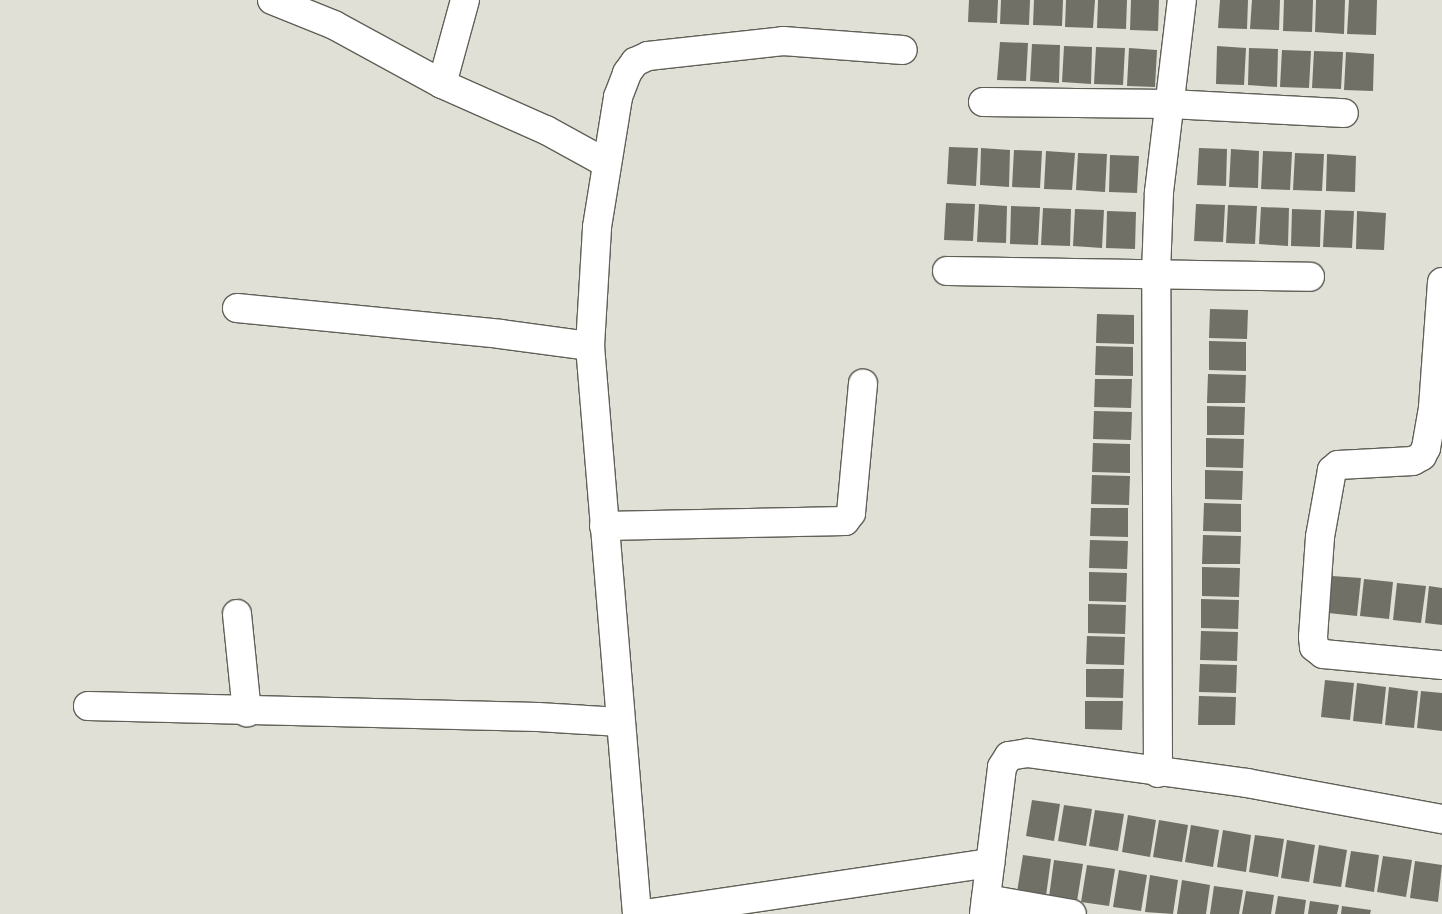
<!DOCTYPE html>
<html>
<head>
<meta charset="utf-8">
<style>
	body { margin:0 }
	#map { position:relative; width:1442px; height:914px; overflow:hidden; background:#e1e0d7; font-family:"DejaVu Sans",sans-serif }
	div>[style] { position:absolute }
	[style*='--x'] { left:calc(var(--x)*1px); top:calc(var(--y)*1px); width:calc(var(--w)*1px); rotate:calc(var(--a)*1deg) }
	.building>* { inset:0; background:#717067 }
	.roads { filter:drop-shadow(1px 0 #616058) drop-shadow(-1px 0 #616058) drop-shadow(0 1px #616058) drop-shadow(0 -1px #616058) }
	.street>* { height:28px; margin:-14px; padding:0 14px; transform-origin:14px; border-radius:14px; background:#fff }
	span { translate:-50% -50%; white-space:nowrap; text-align:center; line-height:1.15; -webkit-text-stroke:5px #efeee4; paint-order:stroke }
</style>
</head>
<body>
<div id="map">
	<div class="building">
		<i style="clip-path:polygon(969px 0,998px 0,997px 23px,968px 22px)"></i>
		<i style="clip-path:polygon(1001px 0,1030px 0,1029px 25px,1000px 24px)"></i>
		<i style="clip-path:polygon(1034px 0,1063px 0,1062px 26px,1033px 25px)"></i>
		<i style="clip-path:polygon(1066px 0,1095px 0,1093px 28px,1065px 27px)"></i>
		<i style="clip-path:polygon(1098px 0,1127px 0,1126px 29px,1097px 28px)"></i>
		<i style="clip-path:polygon(1131px 0,1159px 0,1158px 31px,1130px 30px)"></i>
		<i style="clip-path:polygon(1220px 0,1248px 0,1247px 29px,1218px 28px)"></i>
		<i style="clip-path:polygon(1252px 0,1280px 0,1279px 30px,1250px 29px)"></i>
		<i style="clip-path:polygon(1284px 0,1313px 0,1312px 32px,1283px 31px)"></i>
		<i style="clip-path:polygon(1316px 0,1345px 0,1344px 34px,1315px 32px)"></i>
		<i style="clip-path:polygon(1349px 0,1377px 0,1376px 35px,1347px 34px)"></i>
		<i style="clip-path:polygon(1000px 42px,1028px 43px,1026px 81px,997px 80px)"></i>
		<i style="clip-path:polygon(1032px 44px,1060px 45px,1059px 83px,1030px 81px)"></i>
		<i style="clip-path:polygon(1064px 46px,1092px 47px,1091px 84px,1062px 82px)"></i>
		<i style="clip-path:polygon(1217px 46px,1246px 48px,1244px 85px,1216px 84px)"></i>
		<i style="clip-path:polygon(1096px 47px,1125px 48px,1123px 85px,1094px 84px)"></i>
		<i style="clip-path:polygon(1129px 48px,1157px 50px,1155px 87px,1127px 86px)"></i>
		<i style="clip-path:polygon(1249px 48px,1278px 49px,1277px 87px,1248px 85px)"></i>
		<i style="clip-path:polygon(1282px 50px,1311px 51px,1309px 88px,1280px 87px)"></i>
		<i style="clip-path:polygon(1314px 51px,1343px 52px,1341px 89px,1312px 88px)"></i>
		<i style="clip-path:polygon(1346px 52px,1374px 54px,1373px 91px,1344px 90px)"></i>
		<i style="clip-path:polygon(949px 147px,978px 148px,976px 186px,947px 184px)"></i>
		<i style="clip-path:polygon(981px 148px,1010px 150px,1009px 187px,980px 185px)"></i>
		<i style="clip-path:polygon(1199px 148px,1227px 149px,1226px 186px,1197px 185px)"></i>
		<i style="clip-path:polygon(1231px 149px,1259px 151px,1258px 188px,1229px 187px)"></i>
		<i style="clip-path:polygon(1014px 150px,1042px 151px,1040px 188px,1012px 187px)"></i>
		<i style="clip-path:polygon(1046px 151px,1075px 153px,1072px 190px,1044px 189px)"></i>
		<i style="clip-path:polygon(1263px 151px,1292px 152px,1290px 190px,1261px 189px)"></i>
		<i style="clip-path:polygon(1078px 153px,1107px 154px,1105px 192px,1076px 190px)"></i>
		<i style="clip-path:polygon(1295px 153px,1324px 154px,1322px 191px,1293px 190px)"></i>
		<i style="clip-path:polygon(1327px 154px,1356px 156px,1355px 192px,1326px 191px)"></i>
		<i style="clip-path:polygon(1110px 155px,1139px 156px,1137px 193px,1109px 192px)"></i>
		<i style="clip-path:polygon(946px 203px,975px 204px,973px 241px,944px 240px)"></i>
		<i style="clip-path:polygon(979px 204px,1007px 206px,1006px 243px,977px 242px)"></i>
		<i style="clip-path:polygon(1196px 204px,1225px 205px,1223px 242px,1194px 241px)"></i>
		<i style="clip-path:polygon(1228px 205px,1257px 206px,1255px 244px,1226px 243px)"></i>
		<i style="clip-path:polygon(1011px 206px,1040px 207px,1038px 245px,1010px 244px)"></i>
		<i style="clip-path:polygon(1261px 207px,1289px 208px,1288px 246px,1259px 244px)"></i>
		<i style="clip-path:polygon(1043px 208px,1071px 209px,1070px 246px,1041px 245px)"></i>
		<i style="clip-path:polygon(1075px 209px,1104px 210px,1102px 248px,1073px 246px)"></i>
		<i style="clip-path:polygon(1292px 209px,1321px 210px,1320px 247px,1291px 246px)"></i>
		<i style="clip-path:polygon(1325px 210px,1354px 211px,1352px 248px,1323px 247px)"></i>
		<i style="clip-path:polygon(1107px 211px,1136px 212px,1135px 249px,1106px 248px)"></i>
		<i style="clip-path:polygon(1357px 211px,1386px 213px,1384px 250px,1356px 249px)"></i>
		<i style="clip-path:polygon(1210px 309px,1248px 310px,1247px 339px,1209px 338px)"></i>
		<i style="clip-path:polygon(1097px 314px,1134px 315px,1134px 344px,1096px 343px)"></i>
		<i style="clip-path:polygon(1209px 341px,1246px 342px,1246px 371px,1209px 370px)"></i>
		<i style="clip-path:polygon(1096px 346px,1133px 347px,1133px 376px,1095px 375px)"></i>
		<i style="clip-path:polygon(1208px 374px,1246px 375px,1245px 403px,1207px 403px)"></i>
		<i style="clip-path:polygon(1095px 379px,1132px 379px,1131px 408px,1094px 407px)"></i>
		<i style="clip-path:polygon(1207px 406px,1245px 407px,1244px 435px,1207px 435px)"></i>
		<i style="clip-path:polygon(1094px 411px,1132px 412px,1131px 440px,1093px 439px)"></i>
		<i style="clip-path:polygon(1206px 438px,1244px 439px,1243px 468px,1206px 467px)"></i>
		<i style="clip-path:polygon(1093px 443px,1130px 444px,1130px 473px,1092px 472px)"></i>
		<i style="clip-path:polygon(1205px 470px,1243px 471px,1242px 500px,1205px 499px)"></i>
		<i style="clip-path:polygon(1092px 475px,1130px 476px,1129px 505px,1091px 504px)"></i>
		<i style="clip-path:polygon(1204px 503px,1241px 504px,1241px 532px,1203px 531px)"></i>
		<i style="clip-path:polygon(1091px 508px,1128px 508px,1128px 537px,1090px 536px)"></i>
		<i style="clip-path:polygon(1203px 535px,1241px 536px,1240px 564px,1202px 564px)"></i>
		<i style="clip-path:polygon(1090px 540px,1128px 541px,1127px 569px,1089px 568px)"></i>
		<i style="clip-path:polygon(1202px 567px,1240px 568px,1239px 597px,1202px 596px)"></i>
		<i style="clip-path:polygon(1089px 572px,1127px 573px,1126px 602px,1089px 601px)"></i>
		<i style="clip-path:polygon(1332px 576px,1361px 578px,1357px 616px,1328px 613px)"></i>
		<i style="clip-path:polygon(1364px 579px,1393px 582px,1389px 619px,1360px 616px)"></i>
		<i style="clip-path:polygon(1397px 583px,1426px 586px,1421px 623px,1393px 620px)"></i>
		<i style="clip-path:polygon(1429px 586px,1442px 588px,1442px 625px,1425px 623px)"></i>
		<i style="clip-path:polygon(1201px 599px,1239px 600px,1238px 629px,1201px 628px)"></i>
		<i style="clip-path:polygon(1088px 604px,1126px 605px,1125px 634px,1088px 633px)"></i>
		<i style="clip-path:polygon(1201px 631px,1238px 632px,1237px 661px,1200px 660px)"></i>
		<i style="clip-path:polygon(1087px 636px,1125px 637px,1124px 665px,1086px 664px)"></i>
		<i style="clip-path:polygon(1200px 664px,1237px 665px,1236px 693px,1199px 692px)"></i>
		<i style="clip-path:polygon(1086px 669px,1124px 669px,1123px 698px,1086px 697px)"></i>
		<i style="clip-path:polygon(1325px 680px,1354px 683px,1350px 720px,1321px 717px)"></i>
		<i style="clip-path:polygon(1357px 683px,1386px 687px,1382px 724px,1353px 721px)"></i>
		<i style="clip-path:polygon(1389px 687px,1418px 691px,1414px 728px,1385px 725px)"></i>
		<i style="clip-path:polygon(1421px 691px,1442px 693px,1442px 731px,1417px 728px)"></i>
		<i style="clip-path:polygon(1199px 696px,1236px 697px,1235px 725px,1198px 725px)"></i>
		<i style="clip-path:polygon(1085px 701px,1123px 701px,1122px 730px,1085px 729px)"></i>
		<i style="clip-path:polygon(1032px 800px,1060px 804px,1054px 841px,1026px 836px)"></i>
		<i style="clip-path:polygon(1064px 805px,1092px 809px,1086px 846px,1058px 841px)"></i>
		<i style="clip-path:polygon(1095px 810px,1124px 814px,1118px 851px,1089px 846px)"></i>
		<i style="clip-path:polygon(1128px 815px,1156px 820px,1150px 857px,1122px 852px)"></i>
		<i style="clip-path:polygon(1159px 820px,1188px 825px,1182px 862px,1153px 857px)"></i>
		<i style="clip-path:polygon(1191px 825px,1219px 830px,1213px 867px,1185px 862px)"></i>
		<i style="clip-path:polygon(1223px 830px,1251px 835px,1246px 872px,1217px 867px)"></i>
		<i style="clip-path:polygon(1255px 835px,1284px 839px,1278px 877px,1249px 872px)"></i>
		<i style="clip-path:polygon(1287px 840px,1315px 845px,1309px 882px,1281px 878px)"></i>
		<i style="clip-path:polygon(1319px 845px,1347px 850px,1341px 887px,1313px 883px)"></i>
		<i style="clip-path:polygon(1351px 851px,1379px 855px,1374px 892px,1345px 887px)"></i>
		<i style="clip-path:polygon(1023px 855px,1051px 859px,1046px 896px,1017px 892px)"></i>
		<i style="clip-path:polygon(1383px 856px,1412px 860px,1406px 897px,1377px 892px)"></i>
		<i style="clip-path:polygon(1054px 860px,1083px 864px,1077px 901px,1049px 897px)"></i>
		<i style="clip-path:polygon(1415px 861px,1442px 865px,1438px 902px,1410px 898px)"></i>
		<i style="clip-path:polygon(1087px 865px,1115px 869px,1109px 906px,1081px 902px)"></i>
		<i style="clip-path:polygon(1119px 870px,1147px 875px,1141px 911px,1113px 907px)"></i>
		<i style="clip-path:polygon(1150px 875px,1178px 880px,1173px 914px,1145px 912px)"></i>
		<i style="clip-path:polygon(1182px 880px,1210px 885px,1206px 914px,1177px 914px)"></i>
		<i style="clip-path:polygon(1214px 886px,1243px 890px,1239px 914px,1210px 914px)"></i>
		<i style="clip-path:polygon(1246px 891px,1274px 895px,1271px 914px,1242px 914px)"></i>
		<i style="clip-path:polygon(1278px 896px,1306px 900px,1304px 914px,1275px 914px)"></i>
		<i style="clip-path:polygon(1310px 901px,1339px 905px,1337px 914px,1308px 914px)"></i>
		<i style="clip-path:polygon(1342px 906px,1371px 910px,1370px 914px,1341px 914px)"></i>
	</div>
	<div class="roads">
		<div class="street">
			<i style="--x:272;--y:0;--w:67;--a:22"></i>
			<i style="--x:334;--y:25;--w:123;--a:28.6"></i>
			<i style="--x:442;--y:84;--w:114;--a:23.9"></i>
			<i style="--x:546;--y:130;--w:68;--a:28.8"></i>
			<i style="--x:442;--y:84;--w:87;--a:-74.7"></i>
			<i style="--x:983;--y:102;--w:187;--a:0.6"></i>
			<i style="--x:1170;--y:104;--w:174;--a:3"></i>
			<i style="--x:947;--y:271;--w:363;--a:0.9"></i>
			<i style="--x:1442;--y:282;--w:126;--a:94.1"></i>
			<i style="--x:1433;--y:408;--w:41;--a:99.9"></i>
			<i style="--x:1426;--y:448;--w:9;--a:117"></i>
			<i style="--x:1422;--y:456;--w:10;--a:151"></i>
			<i style="--x:1413;--y:461;--w:75;--a:176.9"></i>
			<i style="--x:1338;--y:465;--w:8;--a:140"></i>
			<i style="--x:1332;--y:470;--w:68;--a:100.2"></i>
			<i style="--x:1320;--y:537;--w:100;--a:94"></i>
			<i style="--x:1313;--y:637;--w:10;--a:84"></i>
			<i style="--x:1314;--y:647;--w:11;--a:38"></i>
			<i style="--x:1323;--y:654;--w:120;--a:5.3"></i>
			<i style="--x:237;--y:308;--w:264;--a:5.6"></i>
			<i style="--x:500;--y:334;--w:91;--a:7.6"></i>
			<i style="--x:604;--y:526;--w:241;--a:-1.2"></i>
			<i style="--x:845;--y:521;--w:10;--a:-53"></i>
			<i style="--x:851;--y:513;--w:130;--a:-84.7"></i>
			<i style="--x:237;--y:614;--w:99;--a:84.2"></i>
			<i style="--x:88;--y:706;--w:450;--a:1.4"></i>
			<i style="--x:538;--y:717;--w:82;--a:3.5"></i>
			<i style="--x:1158;--y:773;--w:499;--a:-90.2"></i>
			<i style="--x:1156;--y:274;--w:82;--a:-87.9"></i>
			<i style="--x:1159;--y:192;--w:193;--a:-83.2"></i>
			<i style="--x:986;--y:899;--w:87;--a:9.9"></i>
			<i style="--x:637;--y:914;--w:570;--a:-94.73"></i>
			<i style="--x:590;--y:346;--w:119;--a:-86.6"></i>
			<i style="--x:597;--y:227;--w:132;--a:-80.8"></i>
			<i style="--x:618;--y:97;--w:26;--a:-69"></i>
			<i style="--x:627;--y:73;--w:14;--a:-54"></i>
			<i style="--x:635;--y:62;--w:14;--a:-25"></i>
			<i style="--x:648;--y:56;--w:136;--a:-6.3"></i>
			<i style="--x:783;--y:41;--w:120;--a:4.3"></i>
			<i style="--x:645;--y:914;--w:349;--a:-8.4"></i>
			<i style="--x:984;--y:914;--w:148;--a:-83"></i>
			<i style="--x:1002;--y:767;--w:13;--a:-58"></i>
			<i style="--x:1009;--y:756;--w:19;--a:-9"></i>
			<i style="--x:1028;--y:753;--w:221;--a:7.8"></i>
			<i style="--x:1247;--y:783;--w:198;--a:10.5"></i>
		</div>
	</div>
</div>
</body>
</html>
